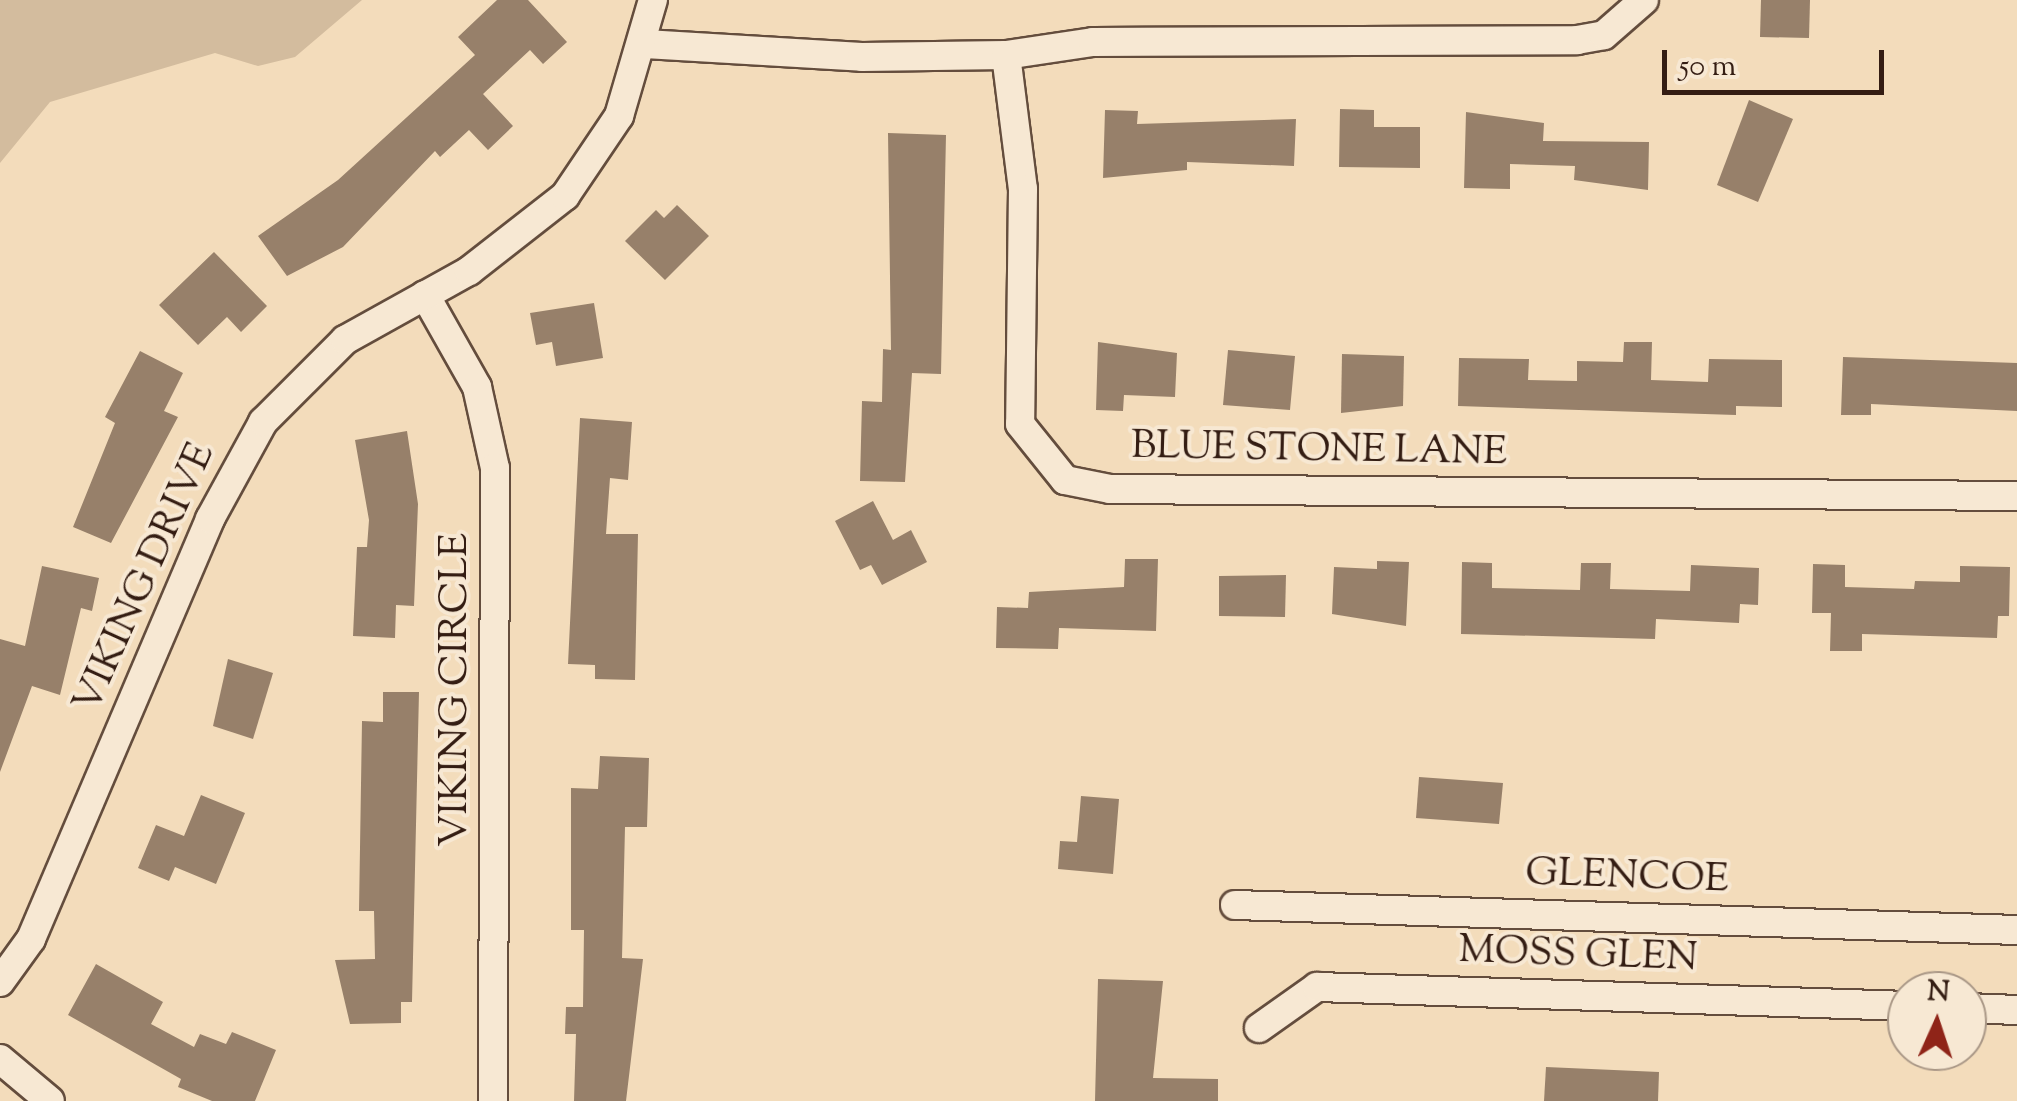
<!DOCTYPE html>
<html>
<head>
<meta charset="utf-8">
<style>
	body { margin:0 }
	#map { position:relative; width:2017px; height:1101px; overflow:hidden; background:#f3dcbb; font-family:"Sorts Mill Goudy",serif }
	div>[style] { position:absolute }
	[style*='--x'] { left:calc(var(--x)*1px); top:calc(var(--y)*1px); width:calc(var(--w)*1px); rotate:calc(var(--a)*1deg) }
	.green>* { inset:0; background:#d3bc9e }
	.building>* { inset:0; background:#97806a }
	.roads { filter:drop-shadow(2px 0 #644d3d) drop-shadow(-2px 0 #644d3d) drop-shadow(0 2px #644d3d) drop-shadow(0 -2px #644d3d) }
	.street>* { height:28px; margin:-14px; padding:0 14px; transform-origin:14px; border-radius:14px; background:#f7e8d3 }
	span { translate:-50% -50%; white-space:nowrap; text-align:center; line-height:1.15; -webkit-text-stroke:8px #f7e8d3; paint-order:stroke }
	.street-label { font-size:40px; color:#341d13 }
	.north { position:absolute; left:1887px; top:971px; width:100px; height:100px; box-sizing:border-box; background:#f7e8d3; border:2px solid #a99786; border-radius:50%; rotate:3deg; font-size:28px; font-weight:700; line-height:40px; text-align:center; color:#341d13 }
	.north::after { content:''; display:block; margin:auto; width:35px; height:45px; background:#8f2418; clip-path:polygon(50% 0,100% 100%,50% 72%,0 100%) }
	.scale { position:absolute; left:1662px; top:50px; width:222px; height:45px; box-sizing:border-box; border:5px solid #341d13; border-top:0; padding-left:12px; font-size:30px; line-height:35px; white-space:nowrap; color:#341d13; -webkit-text-stroke:8px #f7e8d3; paint-order:stroke }
</style>
</head>
<body>
<div id="map">
	<div class="green">
		<i style="clip-path:polygon(0 0,362px 0,295px 57px,258px 66px,215px 53px,50px 102px,0 163px)"></i>
	</div>
	<div class="building">
		<i style="clip-path:polygon(497px 0,528px 0,567px 42px,543px 64px,530px 50px,483px 94px,513px 126px,488px 150px,469px 130px,440px 157px,435px 151px,343px 247px,287px 276px,258px 236px,338px 180px,475px 55px,458px 37px)"></i>
		<i style="clip-path:polygon(1761px 0,1810px 0,1809px 38px,1760px 37px)"></i>
		<i style="clip-path:polygon(1749px 100px,1793px 119px,1758px 202px,1717px 185px)"></i>
		<i style="clip-path:polygon(1340px 109px,1374px 110px,1374px 127px,1420px 127px,1420px 168px,1339px 167px)"></i>
		<i style="clip-path:polygon(1105px 110px,1138px 111px,1137px 124px,1296px 119px,1294px 166px,1187px 162px,1187px 170px,1103px 178px)"></i>
		<i style="clip-path:polygon(1466px 112px,1544px 123px,1543px 141px,1649px 142px,1648px 190px,1574px 180px,1575px 166px,1510px 164px,1510px 189px,1464px 188px)"></i>
		<i style="clip-path:polygon(888px 133px,946px 135px,941px 374px,912px 373px,905px 482px,860px 481px,862px 401px,882px 402px,883px 349px,891px 350px)"></i>
		<i style="clip-path:polygon(677px 205px,709px 236px,665px 280px,625px 241px,656px 210px,664px 218px)"></i>
		<i style="clip-path:polygon(214px 252px,267px 306px,241px 332px,227px 317px,198px 345px,159px 305px)"></i>
		<i style="clip-path:polygon(594px 303px,603px 358px,556px 366px,552px 342px,536px 345px,530px 313px)"></i>
		<i style="clip-path:polygon(1098px 342px,1177px 353px,1175px 397px,1124px 395px,1123px 411px,1096px 410px)"></i>
		<i style="clip-path:polygon(1624px 342px,1652px 342px,1651px 380px,1708px 382px,1709px 359px,1782px 360px,1782px 407px,1736px 406px,1736px 415px,1458px 406px,1459px 358px,1529px 359px,1528px 380px,1577px 381px,1577px 361px,1623px 362px)"></i>
		<i style="clip-path:polygon(1228px 350px,1295px 356px,1290px 410px,1223px 405px)"></i>
		<i style="clip-path:polygon(140px 351px,183px 373px,164px 411px,178px 417px,111px 543px,73px 527px,115px 423px,105px 417px)"></i>
		<i style="clip-path:polygon(1342px 354px,1404px 356px,1403px 406px,1341px 413px)"></i>
		<i style="clip-path:polygon(1843px 357px,2017px 363px,2017px 411px,1871px 404px,1871px 415px,1841px 415px)"></i>
		<i style="clip-path:polygon(580px 418px,632px 422px,628px 480px,610px 478px,606px 534px,638px 534px,635px 680px,595px 679px,595px 665px,568px 664px)"></i>
		<i style="clip-path:polygon(407px 431px,418px 504px,414px 606px,396px 605px,395px 638px,353px 636px,357px 547px,367px 547px,369px 520px,355px 440px)"></i>
		<i style="clip-path:polygon(873px 501px,893px 540px,911px 530px,927px 562px,882px 585px,871px 565px,860px 570px,835px 521px)"></i>
		<i style="clip-path:polygon(1125px 559px,1158px 559px,1156px 631px,1059px 628px,1058px 649px,996px 648px,997px 607px,1028px 608px,1029px 592px,1124px 587px)"></i>
		<i style="clip-path:polygon(1377px 561px,1409px 562px,1406px 626px,1332px 614px,1334px 567px,1377px 569px)"></i>
		<i style="clip-path:polygon(1462px 562px,1492px 563px,1492px 588px,1580px 590px,1581px 563px,1611px 563px,1610px 589px,1690px 591px,1691px 565px,1759px 568px,1758px 605px,1740px 604px,1739px 623px,1656px 619px,1655px 639px,1461px 634px)"></i>
		<i style="clip-path:polygon(1813px 564px,1845px 565px,1845px 587px,1914px 589px,1915px 581px,1960px 582px,1960px 566px,2010px 567px,2009px 616px,1998px 616px,1997px 638px,1862px 634px,1862px 651px,1830px 651px,1831px 613px,1812px 613px)"></i>
		<i style="clip-path:polygon(42px 566px,99px 578px,92px 611px,81px 608px,60px 695px,32px 686px,0 772px,0 639px,25px 646px)"></i>
		<i style="clip-path:polygon(1286px 575px,1285px 617px,1219px 616px,1219px 576px)"></i>
		<i style="clip-path:polygon(228px 659px,273px 673px,253px 739px,213px 726px)"></i>
		<i style="clip-path:polygon(383px 692px,419px 692px,412px 1002px,401px 1002px,401px 1023px,350px 1024px,335px 960px,375px 959px,374px 911px,359px 911px,362px 721px,383px 722px)"></i>
		<i style="clip-path:polygon(600px 756px,649px 758px,647px 827px,625px 827px,622px 958px,643px 959px,626px 1101px,574px 1101px,576px 1034px,565px 1034px,566px 1007px,583px 1007px,584px 930px,571px 930px,571px 788px,598px 789px)"></i>
		<i style="clip-path:polygon(1419px 777px,1503px 783px,1499px 824px,1416px 818px)"></i>
		<i style="clip-path:polygon(201px 795px,245px 813px,216px 884px,175px 867px,169px 881px,138px 868px,156px 825px,184px 836px)"></i>
		<i style="clip-path:polygon(1081px 796px,1119px 799px,1113px 874px,1058px 869px,1060px 841px,1077px 842px)"></i>
		<i style="clip-path:polygon(96px 964px,163px 1002px,151px 1024px,194px 1047px,200px 1034px,226px 1044px,232px 1032px,276px 1050px,255px 1101px,212px 1101px,178px 1087px,181px 1079px,68px 1015px)"></i>
		<i style="clip-path:polygon(1098px 979px,1163px 981px,1153px 1078px,1218px 1079px,1218px 1101px,1095px 1101px)"></i>
		<i style="clip-path:polygon(1546px 1067px,1659px 1072px,1658px 1101px,1544px 1101px)"></i>
	</div>
	<div class="roads">
		<div class="street">
			<i style="--x:645;--y:44;--w:217;--a:3.4"></i>
			<i style="--x:862;--y:57;--w:144;--a:-0.8"></i>
			<i style="--x:1006;--y:55;--w:88;--a:-8.5"></i>
			<i style="--x:1093;--y:42;--w:484;--a:-0.2"></i>
			<i style="--x:1577;--y:40;--w:27;--a:-10"></i>
			<i style="--x:1604;--y:35;--w:53;--a:-41.2"></i>
			<i style="--x:1006;--y:55;--w:135;--a:82.8"></i>
			<i style="--x:1023;--y:189;--w:235;--a:90.7"></i>
			<i style="--x:1020;--y:424;--w:72;--a:51.2"></i>
			<i style="--x:1065;--y:480;--w:46;--a:11.3"></i>
			<i style="--x:1110;--y:489;--w:907;--a:0.44"></i>
			<i style="--x:425;--y:295;--w:106;--a:60.5"></i>
			<i style="--x:477;--y:387;--w:83;--a:77.5"></i>
			<i style="--x:495;--y:468;--w:633;--a:90.18"></i>
			<i style="--x:1235;--y:905;--w:782;--a:1.83"></i>
			<i style="--x:0;--y:982;--w:53;--a:-54.2"></i>
			<i style="--x:31;--y:939;--w:457;--a:-66.9"></i>
			<i style="--x:210;--y:519;--w:111;--a:-61.3"></i>
			<i style="--x:263;--y:422;--w:116;--a:-45"></i>
			<i style="--x:345;--y:340;--w:142;--a:-29.1"></i>
			<i style="--x:469;--y:271;--w:122;--a:-38"></i>
			<i style="--x:565;--y:196;--w:97;--a:-56"></i>
			<i style="--x:619;--y:116;--w:121;--a:-73.7"></i>
			<i style="--x:1967;--y:1008;--w:50;--a:2.3"></i>
			<i style="--x:1259;--y:1028;--w:71;--a:-35.3"></i>
			<i style="--x:1317;--y:987;--w:590;--a:1.84"></i>
			<i style="--x:0;--y:1059;--w:65;--a:40"></i>
		</div>
	</div>
	<div class="street-label">
		<span style="left:1319px;top:451px;rotate:1deg">BLUE STONE LANE</span>
		<span style="left:146px;top:579px;rotate:-66deg">VIKING DRIVE</span>
		<span style="left:457px;top:690px;rotate:-90deg">VIKING CIRCLE</span>
		<span style="left:1627px;top:878px;rotate:2deg">GLENCOE</span>
		<span style="left:1578px;top:956px;rotate:2deg">MOSS GLEN</span>
	</div>
	<div class="north">N</div>
	<div class="scale">50 m</div>
</div>
</body>
</html>
